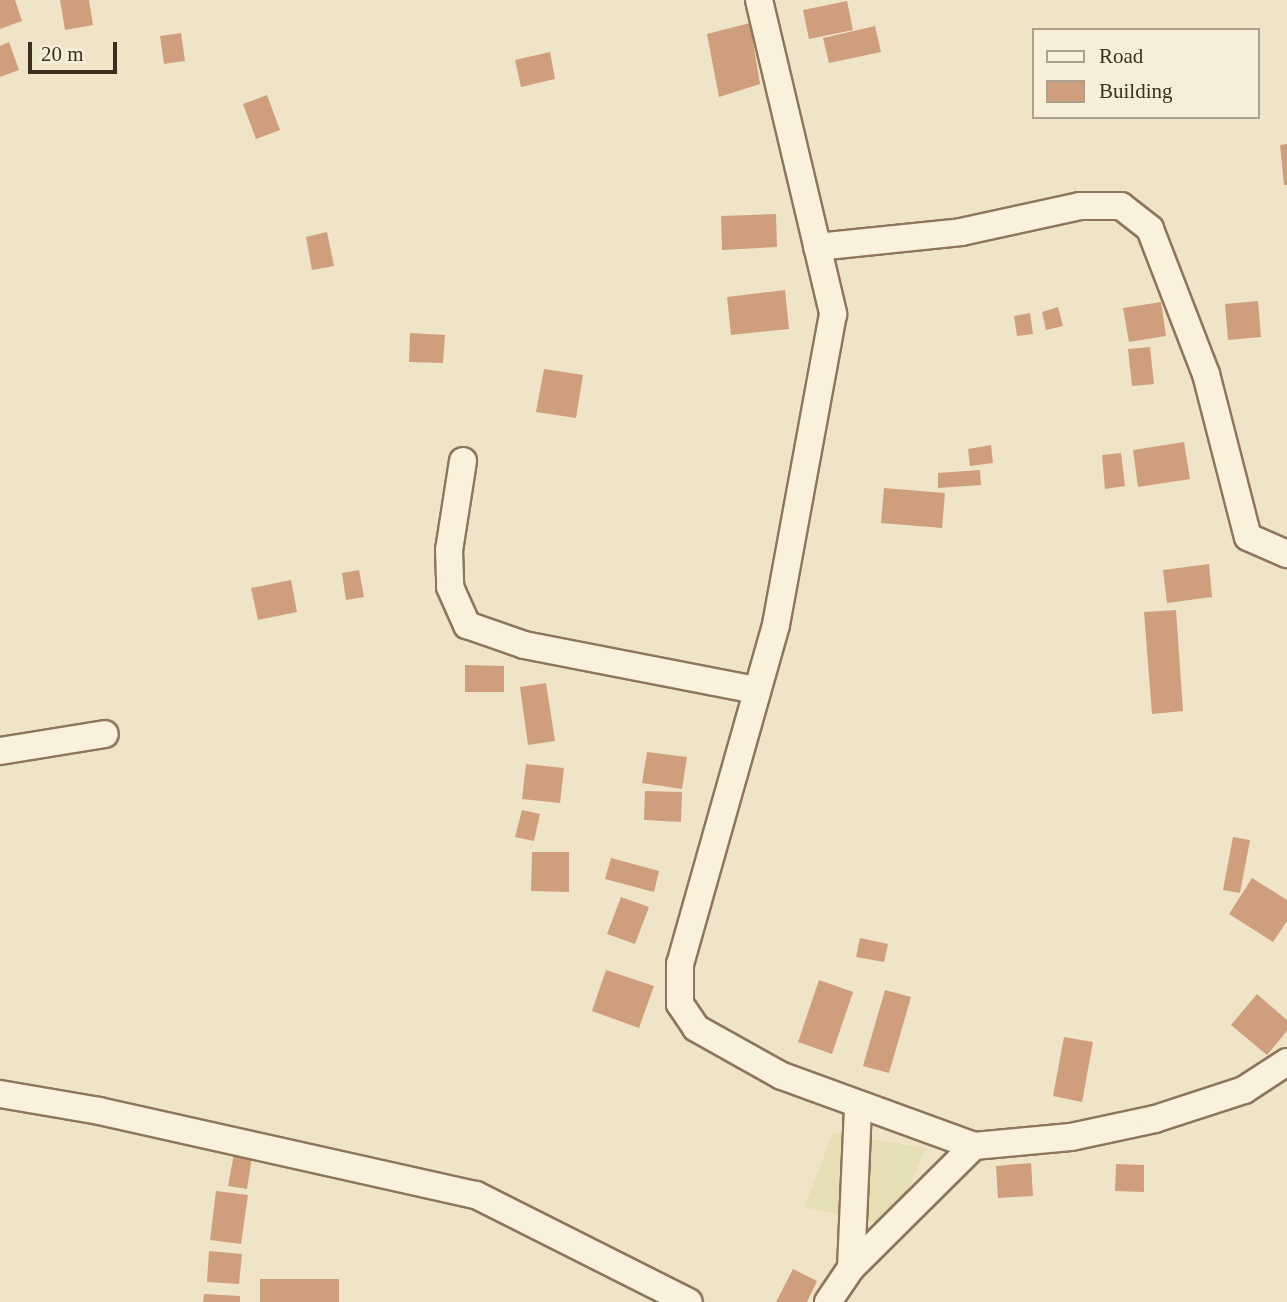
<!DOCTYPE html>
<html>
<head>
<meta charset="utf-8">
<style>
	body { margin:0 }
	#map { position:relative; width:1287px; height:1302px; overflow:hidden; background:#f0e4c8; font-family:"Times New Roman",serif }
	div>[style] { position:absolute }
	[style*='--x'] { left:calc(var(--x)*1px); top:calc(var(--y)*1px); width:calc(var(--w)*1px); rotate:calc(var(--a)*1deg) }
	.farmland>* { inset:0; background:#e6deb5 }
	.building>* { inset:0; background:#cf9f7d }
	.roads { filter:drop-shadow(2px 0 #8d765c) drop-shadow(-2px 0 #8d765c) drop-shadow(0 2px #8d765c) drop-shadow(0 -2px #8d765c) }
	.street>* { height:26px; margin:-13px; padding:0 13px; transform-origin:13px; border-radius:13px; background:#faf1dc }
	span { translate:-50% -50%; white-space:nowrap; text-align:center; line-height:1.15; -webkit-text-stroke:5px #f7eed8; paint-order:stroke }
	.legend { position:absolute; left:1032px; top:28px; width:228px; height:91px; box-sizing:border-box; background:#f7eed8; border:2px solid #ada18e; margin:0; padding:9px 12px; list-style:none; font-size:21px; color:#3d2e20 }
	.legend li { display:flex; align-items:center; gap:14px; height:35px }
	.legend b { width:35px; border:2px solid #ada18e }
	.scale { position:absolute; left:28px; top:42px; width:89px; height:32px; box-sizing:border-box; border:4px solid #3d2e20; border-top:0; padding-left:9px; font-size:21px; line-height:24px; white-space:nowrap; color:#3d2e20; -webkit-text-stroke:5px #f7eed8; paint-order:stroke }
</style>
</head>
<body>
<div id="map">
	<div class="farmland">
		<i style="clip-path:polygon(833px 1133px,925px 1148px,894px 1227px,804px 1207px)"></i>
	</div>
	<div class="building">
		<i style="clip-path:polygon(0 0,15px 0,22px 21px,0 29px)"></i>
		<i style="clip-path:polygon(60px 0,89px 0,93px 25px,65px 30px)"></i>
		<i style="clip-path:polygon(847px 1px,853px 30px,809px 39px,803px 10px)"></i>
		<i style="clip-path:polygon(750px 23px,760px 84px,719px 97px,707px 34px)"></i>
		<i style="clip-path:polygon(875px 26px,881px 52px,829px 63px,823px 38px)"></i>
		<i style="clip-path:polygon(181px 33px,185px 61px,164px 64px,160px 36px)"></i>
		<i style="clip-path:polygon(9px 42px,19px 70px,0 77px,0 46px)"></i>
		<i style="clip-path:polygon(550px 52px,555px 79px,521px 87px,515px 60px)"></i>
		<i style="clip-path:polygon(267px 95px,280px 130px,256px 139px,243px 104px)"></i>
		<i style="clip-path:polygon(1287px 144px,1287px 185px,1284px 185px,1280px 145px)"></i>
		<i style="clip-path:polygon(776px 214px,777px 247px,722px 250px,721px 216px)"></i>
		<i style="clip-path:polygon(327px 232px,334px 266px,312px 270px,306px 237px)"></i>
		<i style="clip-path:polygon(785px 290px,789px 329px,731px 335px,727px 297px)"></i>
		<i style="clip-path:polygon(1258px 301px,1261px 337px,1228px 340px,1225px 304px)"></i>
		<i style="clip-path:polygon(1161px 302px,1166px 336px,1129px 342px,1123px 308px)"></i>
		<i style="clip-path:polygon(1058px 307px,1063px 326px,1046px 330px,1042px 312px)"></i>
		<i style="clip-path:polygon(1030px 313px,1033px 334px,1017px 336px,1014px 316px)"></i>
		<i style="clip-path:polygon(410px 333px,445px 335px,443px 363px,409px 362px)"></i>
		<i style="clip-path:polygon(1150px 347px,1154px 384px,1132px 386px,1128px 349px)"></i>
		<i style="clip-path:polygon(544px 369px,583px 375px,576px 418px,536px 412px)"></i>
		<i style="clip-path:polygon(1184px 442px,1190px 479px,1138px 487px,1133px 450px)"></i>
		<i style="clip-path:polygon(991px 445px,993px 463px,970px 466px,968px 449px)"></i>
		<i style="clip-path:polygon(1121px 453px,1125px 486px,1105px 489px,1102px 455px)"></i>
		<i style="clip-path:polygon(980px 470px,981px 485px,938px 488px,938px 473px)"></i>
		<i style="clip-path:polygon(884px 488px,945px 493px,942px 528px,881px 523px)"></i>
		<i style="clip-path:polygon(1209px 564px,1212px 597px,1167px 603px,1163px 570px)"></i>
		<i style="clip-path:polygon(359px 570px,364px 597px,346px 600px,342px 573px)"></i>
		<i style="clip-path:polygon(291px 580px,297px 612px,258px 620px,251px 588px)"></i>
		<i style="clip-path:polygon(1176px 610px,1183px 711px,1152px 714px,1144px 612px)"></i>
		<i style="clip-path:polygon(465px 665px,504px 666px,504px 692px,465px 692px)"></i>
		<i style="clip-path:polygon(546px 683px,555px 741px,528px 745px,520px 687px)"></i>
		<i style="clip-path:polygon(647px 752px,687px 757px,682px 789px,642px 783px)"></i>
		<i style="clip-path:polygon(526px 764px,564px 768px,560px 803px,522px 799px)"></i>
		<i style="clip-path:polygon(645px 791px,682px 792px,681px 822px,644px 820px)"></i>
		<i style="clip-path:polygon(522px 810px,540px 814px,534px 841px,515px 837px)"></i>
		<i style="clip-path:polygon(1233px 837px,1250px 840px,1240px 893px,1223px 890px)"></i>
		<i style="clip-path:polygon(532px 852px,569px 852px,569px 892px,531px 891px)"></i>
		<i style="clip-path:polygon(611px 858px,659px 871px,654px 892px,605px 879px)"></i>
		<i style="clip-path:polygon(1252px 878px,1287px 900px,1287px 921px,1273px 942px,1229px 914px)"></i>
		<i style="clip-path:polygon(621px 897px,649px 907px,635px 944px,607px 934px)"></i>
		<i style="clip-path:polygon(860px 938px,888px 944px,884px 962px,856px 957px)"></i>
		<i style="clip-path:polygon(606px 970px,654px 986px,639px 1028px,592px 1011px)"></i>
		<i style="clip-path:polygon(819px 980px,853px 992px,832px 1054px,798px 1042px)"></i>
		<i style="clip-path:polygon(885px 990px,911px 997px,889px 1073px,863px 1066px)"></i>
		<i style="clip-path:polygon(1257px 994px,1287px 1020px,1287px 1031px,1267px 1055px,1231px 1025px)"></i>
		<i style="clip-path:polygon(1064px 1037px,1093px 1042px,1082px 1102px,1053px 1096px)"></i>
		<i style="clip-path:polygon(235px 1148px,253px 1151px,247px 1189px,228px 1186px)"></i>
		<i style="clip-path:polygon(1031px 1163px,1033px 1196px,998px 1198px,996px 1166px)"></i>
		<i style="clip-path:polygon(1116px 1164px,1144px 1165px,1144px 1192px,1115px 1191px)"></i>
		<i style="clip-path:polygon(216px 1191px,248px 1195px,241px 1244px,210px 1240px)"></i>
		<i style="clip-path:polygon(209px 1251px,242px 1254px,239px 1284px,207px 1282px)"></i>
		<i style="clip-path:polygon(793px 1269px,817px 1281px,807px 1302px,776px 1302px)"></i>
		<i style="clip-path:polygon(260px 1279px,339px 1279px,339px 1302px,260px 1302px)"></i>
		<i style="clip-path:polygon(204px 1294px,240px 1296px,240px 1302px,203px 1302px)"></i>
	</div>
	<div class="roads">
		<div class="street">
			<i style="--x:759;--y:0;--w:323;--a:76.7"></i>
			<i style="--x:833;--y:314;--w:316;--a:100.4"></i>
			<i style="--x:776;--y:625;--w:352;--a:105.8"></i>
			<i style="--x:680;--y:964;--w:40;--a:90"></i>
			<i style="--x:680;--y:1004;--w:29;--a:56"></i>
			<i style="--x:696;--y:1028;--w:98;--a:29.2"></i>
			<i style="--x:782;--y:1076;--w:204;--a:20"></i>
			<i style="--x:817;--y:247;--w:145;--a:-5.9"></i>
			<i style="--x:961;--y:232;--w:122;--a:-12.3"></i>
			<i style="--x:1080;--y:206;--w:41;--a:0"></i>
			<i style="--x:1121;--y:206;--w:37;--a:38"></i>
			<i style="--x:1150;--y:229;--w:155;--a:68.9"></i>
			<i style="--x:1206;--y:374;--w:168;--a:75.6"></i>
			<i style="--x:1248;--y:537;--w:43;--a:23.6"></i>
			<i style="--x:463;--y:461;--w:90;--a:98.9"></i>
			<i style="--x:449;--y:550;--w:37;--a:88"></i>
			<i style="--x:450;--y:587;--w:42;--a:65.9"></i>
			<i style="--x:467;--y:625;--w:60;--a:19.3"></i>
			<i style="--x:524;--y:645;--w:236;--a:11"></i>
			<i style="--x:0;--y:751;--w:106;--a:-9.2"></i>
			<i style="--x:0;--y:1094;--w:100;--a:9.7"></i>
			<i style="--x:99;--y:1111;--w:386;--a:12.6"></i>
			<i style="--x:476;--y:1195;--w:238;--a:26.7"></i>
			<i style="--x:851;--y:1268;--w:161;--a:-87.5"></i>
			<i style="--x:828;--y:1302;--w:41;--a:-55.9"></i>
			<i style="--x:851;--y:1268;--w:173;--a:-44.8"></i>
			<i style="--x:974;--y:1146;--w:97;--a:-5.3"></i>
			<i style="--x:1071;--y:1137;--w:86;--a:-12.1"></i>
			<i style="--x:1155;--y:1119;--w:94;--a:-18"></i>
			<i style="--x:1244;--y:1090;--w:51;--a:-33.1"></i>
		</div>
	</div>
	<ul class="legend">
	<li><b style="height:9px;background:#faf1dc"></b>Road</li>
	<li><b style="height:19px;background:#cf9f7d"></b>Building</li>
	</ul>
	<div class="scale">20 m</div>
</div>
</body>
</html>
